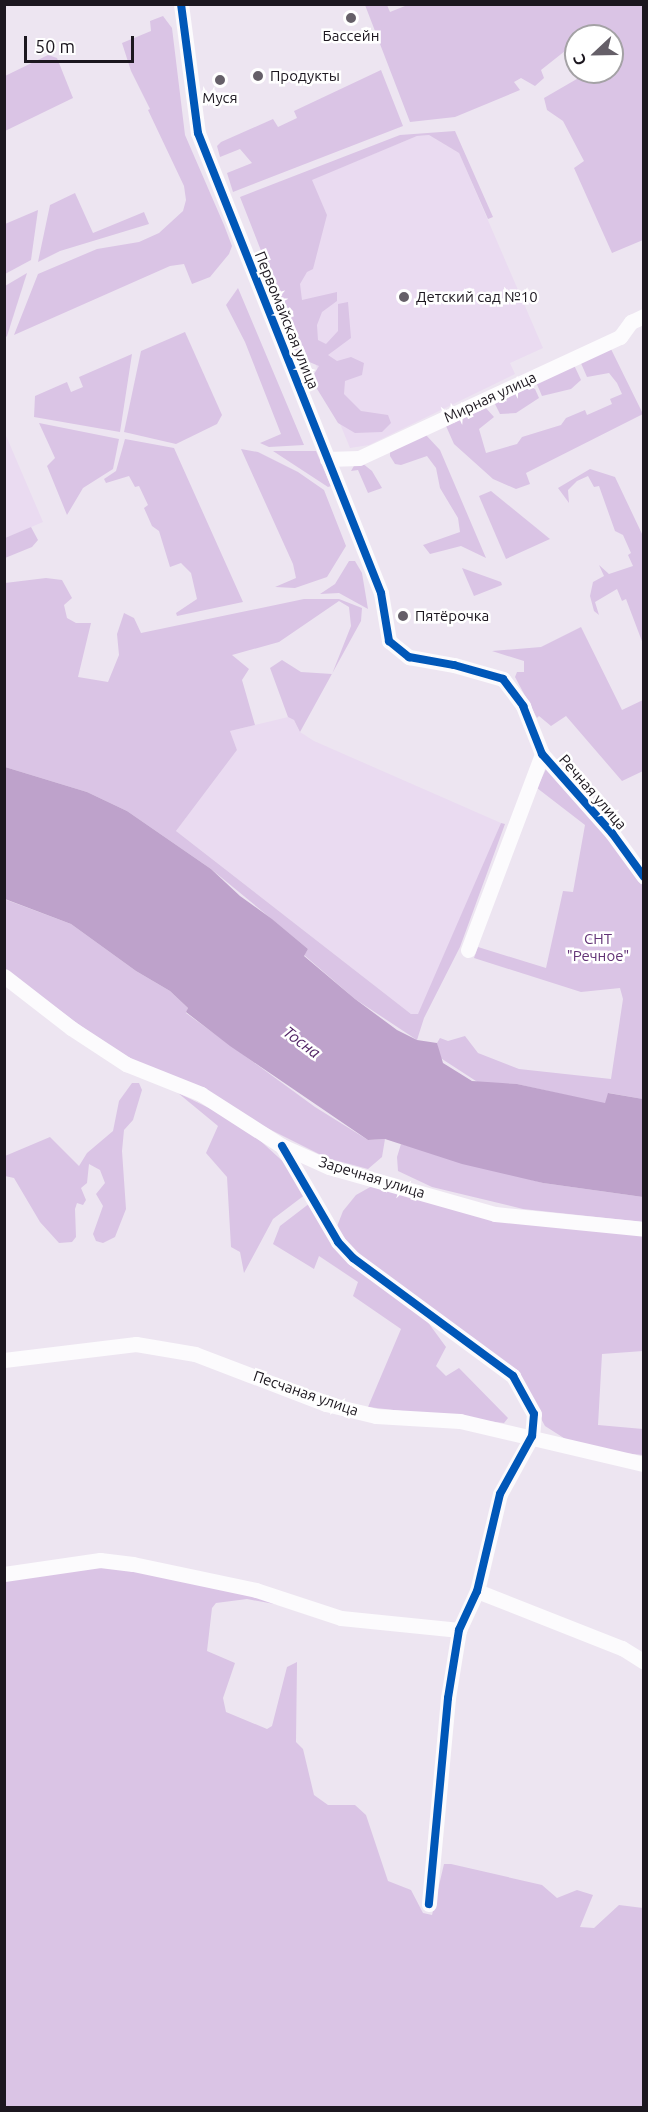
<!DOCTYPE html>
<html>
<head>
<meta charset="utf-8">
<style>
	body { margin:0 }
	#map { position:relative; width:648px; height:2112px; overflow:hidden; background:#ede5f1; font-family:Ubuntu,sans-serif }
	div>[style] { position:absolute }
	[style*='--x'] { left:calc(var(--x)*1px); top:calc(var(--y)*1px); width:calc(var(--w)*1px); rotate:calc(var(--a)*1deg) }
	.built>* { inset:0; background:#eadbf1 }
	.green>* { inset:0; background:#dac4e5 }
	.water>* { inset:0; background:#bea2cb }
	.street>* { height:15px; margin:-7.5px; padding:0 7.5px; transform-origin:7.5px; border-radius:7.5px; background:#fcfbfd }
	.cycleway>* { height:8px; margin:-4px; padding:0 4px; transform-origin:4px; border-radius:4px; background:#0057b8 }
	.dots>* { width:16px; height:16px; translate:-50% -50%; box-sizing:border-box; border:3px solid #fff; border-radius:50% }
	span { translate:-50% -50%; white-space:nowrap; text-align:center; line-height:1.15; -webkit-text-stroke:5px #fff; paint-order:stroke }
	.poi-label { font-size:15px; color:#1c171f }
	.left { translate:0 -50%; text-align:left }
	.street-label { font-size:15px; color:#1c171f }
	.park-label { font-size:15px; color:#623376 }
	.water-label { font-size:16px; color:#512365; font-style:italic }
	.frame { position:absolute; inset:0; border:6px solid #1c171f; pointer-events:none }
	.north { position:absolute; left:564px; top:24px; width:60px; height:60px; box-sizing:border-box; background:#fff; border:2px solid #a4a2a5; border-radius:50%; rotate:248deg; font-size:16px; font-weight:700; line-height:24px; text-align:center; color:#1c171f }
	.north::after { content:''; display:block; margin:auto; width:21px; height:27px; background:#655f68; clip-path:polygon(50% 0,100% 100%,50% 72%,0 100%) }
	.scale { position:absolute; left:24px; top:36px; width:110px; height:27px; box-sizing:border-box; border:3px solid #1c171f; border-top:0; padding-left:8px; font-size:18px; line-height:21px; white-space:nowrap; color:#1c171f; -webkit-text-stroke:4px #fff; paint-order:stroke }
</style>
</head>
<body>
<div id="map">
	<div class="built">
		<i style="clip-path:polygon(429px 135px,459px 153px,543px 348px,510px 363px,515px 374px,369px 445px,350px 448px,280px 278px,327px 215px,311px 180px,417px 136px)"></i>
		<i style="clip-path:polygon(4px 431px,43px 522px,5px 538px,4px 538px)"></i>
		<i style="clip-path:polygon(288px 717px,294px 720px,300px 732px,314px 741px,501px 823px,419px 1014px,411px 1014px,176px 831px,237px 750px,230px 731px)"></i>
	</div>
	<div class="green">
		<i style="clip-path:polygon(410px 4px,643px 5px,643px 240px,612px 253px,574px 168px,584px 161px,563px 121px,547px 110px,544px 98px,582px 76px,580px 72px,612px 72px,612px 36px,576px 36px,576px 66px,565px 51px,541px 70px,544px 78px,535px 86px,521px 78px,514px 82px,520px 90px,455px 117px,410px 122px,365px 5px,387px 5px,390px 12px)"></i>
		<i style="clip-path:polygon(163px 16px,172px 28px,185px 135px,224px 225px,232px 246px,229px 254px,210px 277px,192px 284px,184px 264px,170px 266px,14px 335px,38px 274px,97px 249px,139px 242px,159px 233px,183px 211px,186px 200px,184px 186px,148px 110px,150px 109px,131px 71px,122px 43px,151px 31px,150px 21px)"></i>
		<i style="clip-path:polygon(48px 55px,57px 58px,73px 98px,5px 131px,5px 76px)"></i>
		<i style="clip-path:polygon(381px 70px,403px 126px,233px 192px,227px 173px,252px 163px,240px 149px,220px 157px,217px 146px,221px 142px,273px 119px,278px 127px,297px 118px,294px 111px)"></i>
		<i style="clip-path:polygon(455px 131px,493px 217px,488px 219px,459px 153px,429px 135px,417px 136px,312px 180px,327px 215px,313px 269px,307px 272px,300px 284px,302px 300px,337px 292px,337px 301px,322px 312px,317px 325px,318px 340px,326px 344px,338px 331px,338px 304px,348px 302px,351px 338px,328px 355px,337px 361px,351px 357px,364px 363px,362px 375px,345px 381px,344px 394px,361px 411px,388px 415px,391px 423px,382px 432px,355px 433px,338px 423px,311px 379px,319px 366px,302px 359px,292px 348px,287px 317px,240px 197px,400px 135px)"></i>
		<i style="clip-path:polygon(75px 193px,93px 233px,144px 212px,149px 224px,60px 251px,38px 262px,50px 205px)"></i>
		<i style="clip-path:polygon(38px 210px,31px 260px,5px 274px,5px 224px)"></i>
		<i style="clip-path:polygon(27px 273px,7px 336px,5px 338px,5px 286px)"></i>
		<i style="clip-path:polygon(238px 288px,304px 445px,269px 447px,260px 443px,281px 434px,245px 342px,226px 305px)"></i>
		<i style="clip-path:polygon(185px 332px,222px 415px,217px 424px,176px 444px,124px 432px,141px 351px)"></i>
		<i style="clip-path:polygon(610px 347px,643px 414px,526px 473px,530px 484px,516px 489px,493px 479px,454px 444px,446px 426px,485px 407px,494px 417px,479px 429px,486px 453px,517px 444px,522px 437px,561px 425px,566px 418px,585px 410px,587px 415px,612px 404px,610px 399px,622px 394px,617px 383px,609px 373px,587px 377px,580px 361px)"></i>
		<i style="clip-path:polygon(132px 354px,120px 432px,34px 417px,35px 396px,67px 382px,71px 392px,83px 387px,79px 377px)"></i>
		<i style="clip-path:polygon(574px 365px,581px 380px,571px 389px,542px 396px,536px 382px)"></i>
		<i style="clip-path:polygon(528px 386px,535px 389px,539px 398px,516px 413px,500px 414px,494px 402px)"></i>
		<i style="clip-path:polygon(39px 423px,119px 439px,113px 469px,83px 488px,67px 515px,47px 466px,55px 458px)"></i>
		<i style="clip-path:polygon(425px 434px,440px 450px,486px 558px,461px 546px,430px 554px,423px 545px,460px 532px,458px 518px,440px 488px,436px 468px,427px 456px,401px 465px,395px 464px,390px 456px,390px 451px)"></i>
		<i style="clip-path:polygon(125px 439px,174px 448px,243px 602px,177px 616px,176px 613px,197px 599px,191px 573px,181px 563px,170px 567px,159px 531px,152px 526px,144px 508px,148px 505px,139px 486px,135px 487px,129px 476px,106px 483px,104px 479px,116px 471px)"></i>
		<i style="clip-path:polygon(241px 449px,258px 452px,298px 472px,324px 490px,346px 546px,327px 577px,295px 588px,275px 587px,296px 578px,293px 564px)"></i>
		<i style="clip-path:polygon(273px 451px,316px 451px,331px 486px,328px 487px)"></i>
		<i style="clip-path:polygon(362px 463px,372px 471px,382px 488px,368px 493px,358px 470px,351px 471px,355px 464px)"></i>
		<i style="clip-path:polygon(590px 469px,615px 477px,643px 536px,643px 644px,626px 599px,622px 601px,617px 589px,595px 602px,599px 615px,594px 611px,590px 596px,593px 582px,604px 576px,599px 565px,609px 574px,633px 566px,628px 555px,631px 553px,623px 535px,615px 531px,599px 486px,594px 487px,588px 476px,577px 481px,568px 490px,569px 503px,558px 488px)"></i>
		<i style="clip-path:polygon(491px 491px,550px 539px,506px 559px,479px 496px)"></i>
		<i style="clip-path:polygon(31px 527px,38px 540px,32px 547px,5px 558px,5px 538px)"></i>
		<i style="clip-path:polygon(349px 561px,355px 561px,362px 573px,368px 609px,339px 593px,320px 594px,335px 584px)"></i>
		<i style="clip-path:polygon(462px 568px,501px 582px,502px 585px,474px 596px)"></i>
		<i style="clip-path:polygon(46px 578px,62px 580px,72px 598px,64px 605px,67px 618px,76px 623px,91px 623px,78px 677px,108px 682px,119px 655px,117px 634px,124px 613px,134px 618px,141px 633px,304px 599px,339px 599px,362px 608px,361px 621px,300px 732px,294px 720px,288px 717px,270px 668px,282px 660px,301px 672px,332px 674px,351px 626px,349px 607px,339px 601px,279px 642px,232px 655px,249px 669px,242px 680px,255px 725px,230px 731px,237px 750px,176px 831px,411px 1014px,418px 1014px,501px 823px,505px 824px,460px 947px,424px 1018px,417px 1040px,355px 999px,304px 955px,308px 949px,211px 869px,127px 811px,87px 792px,5px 767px,5px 583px)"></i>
		<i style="clip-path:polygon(581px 627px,622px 710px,643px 700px,643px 771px,622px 781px,566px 716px,551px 726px,539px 716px,537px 718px,515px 677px,517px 672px,524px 672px,524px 661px,492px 651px,541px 647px)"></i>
		<i style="clip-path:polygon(547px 767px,643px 865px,643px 1099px,609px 1093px,605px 1104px,517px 1084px,479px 1083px,439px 1057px,437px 1043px,440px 1038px,448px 1041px,465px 1036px,478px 1053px,519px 1069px,611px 1079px,623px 999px,620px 988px,581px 992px,474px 958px,478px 947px,546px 968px,563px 891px,573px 892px,585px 825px,537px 788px)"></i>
		<i style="clip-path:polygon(4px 899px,71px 924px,136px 971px,170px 991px,188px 1008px,186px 1013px,315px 1107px,368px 1140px,385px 1139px,382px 1157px,368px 1169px,327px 1158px,119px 1054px,5px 970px)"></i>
		<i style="clip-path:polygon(132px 1083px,139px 1083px,142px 1090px,133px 1120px,124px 1130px,122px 1151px,126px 1209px,115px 1237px,103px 1243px,96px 1241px,93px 1234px,103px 1206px,96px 1194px,105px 1183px,100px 1170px,89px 1164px,87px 1183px,81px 1188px,86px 1200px,83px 1205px,77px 1203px,75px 1209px,76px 1237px,72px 1242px,59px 1243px,40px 1222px,14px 1178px,5px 1176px,5px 1156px,50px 1137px,79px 1166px,87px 1153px,113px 1131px,119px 1101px)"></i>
		<i style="clip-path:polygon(178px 1093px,242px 1124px,289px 1167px,306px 1194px,273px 1219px,244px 1273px,240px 1252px,231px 1247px,227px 1177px,206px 1153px,218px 1126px)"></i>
		<i style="clip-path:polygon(401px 1144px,543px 1183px,643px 1197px,643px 1222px,523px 1209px,432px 1187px,398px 1171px,397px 1157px)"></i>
		<i style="clip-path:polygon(372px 1186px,643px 1235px,643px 1351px,602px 1354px,598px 1425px,643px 1429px,643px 1455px,603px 1451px,567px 1440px,545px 1426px,520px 1380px,358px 1255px,336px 1229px,343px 1211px,356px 1195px)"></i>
		<i style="clip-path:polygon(310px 1203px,328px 1236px,427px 1321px,446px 1347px,436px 1366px,446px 1376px,459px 1368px,508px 1418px,504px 1423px,368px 1407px,401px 1329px,353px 1296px,358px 1282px,319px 1256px,314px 1269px,273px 1244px,280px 1226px)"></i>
		<i style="clip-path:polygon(97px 1565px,243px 1588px,285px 1606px,247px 1599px,216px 1603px,212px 1608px,207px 1651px,235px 1663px,223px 1698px,226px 1712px,267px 1729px,272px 1726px,287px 1667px,297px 1662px,296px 1742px,303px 1749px,314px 1795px,328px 1805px,355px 1805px,366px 1815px,388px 1881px,411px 1890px,423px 1913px,432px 1915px,444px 1864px,451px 1864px,542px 1885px,557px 1898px,577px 1890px,593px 1895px,580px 1927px,594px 1928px,619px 1905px,643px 1908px,643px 2107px,5px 2107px,4px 1579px)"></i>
	</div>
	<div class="water">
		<i style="clip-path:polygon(5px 767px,87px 792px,127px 811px,211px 869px,240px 896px,272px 919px,308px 949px,304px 956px,355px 999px,397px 1030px,417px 1040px,437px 1043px,443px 1063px,472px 1081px,517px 1084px,605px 1103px,608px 1093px,643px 1099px,643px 1197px,543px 1183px,462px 1164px,385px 1139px,368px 1140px,230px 1046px,186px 1012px,188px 1008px,170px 991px,136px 971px,71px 924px,5px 899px)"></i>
	</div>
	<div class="street">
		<i style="--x:181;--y:4;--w:130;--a:82.5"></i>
		<i style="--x:198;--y:133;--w:495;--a:68.3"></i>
		<i style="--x:381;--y:593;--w:49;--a:80.5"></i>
		<i style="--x:389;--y:641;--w:26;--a:39"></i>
		<i style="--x:409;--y:657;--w:46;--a:10.1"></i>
		<i style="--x:454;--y:665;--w:51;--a:15.9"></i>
		<i style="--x:503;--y:679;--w:34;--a:53"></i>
		<i style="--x:523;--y:706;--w:52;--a:68.4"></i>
		<i style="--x:542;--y:754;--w:106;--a:48.5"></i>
		<i style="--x:612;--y:833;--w:54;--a:54"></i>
		<i style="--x:327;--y:459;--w:32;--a:-2"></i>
		<i style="--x:359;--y:458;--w:288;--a:-24.9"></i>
		<i style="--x:620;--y:337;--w:19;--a:-54"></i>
		<i style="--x:631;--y:322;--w:14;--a:-25"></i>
		<i style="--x:468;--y:950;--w:210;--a:-69.3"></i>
		<i style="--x:4;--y:976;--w:85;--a:37.8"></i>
		<i style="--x:71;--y:1028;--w:66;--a:33.2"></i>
		<i style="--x:126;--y:1064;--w:81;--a:21.8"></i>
		<i style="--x:201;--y:1094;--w:96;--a:32.7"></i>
		<i style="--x:282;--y:1146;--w:51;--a:24.1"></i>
		<i style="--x:329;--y:1167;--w:173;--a:15.8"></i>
		<i style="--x:495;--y:1214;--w:150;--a:5.7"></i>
		<i style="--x:282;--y:1146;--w:111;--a:59.7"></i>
		<i style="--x:338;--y:1242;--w:22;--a:47"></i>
		<i style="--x:353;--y:1258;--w:199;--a:36.4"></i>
		<i style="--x:513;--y:1376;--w:43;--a:61.1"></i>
		<i style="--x:534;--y:1414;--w:22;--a:95"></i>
		<i style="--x:532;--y:1436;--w:66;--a:118.9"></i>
		<i style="--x:500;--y:1494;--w:100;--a:103.3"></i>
		<i style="--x:477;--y:1591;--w:43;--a:114.8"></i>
		<i style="--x:459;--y:1630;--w:69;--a:99.2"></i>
		<i style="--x:448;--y:1698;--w:207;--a:95.3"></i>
		<i style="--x:4;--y:1360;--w:133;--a:-6.9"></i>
		<i style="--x:136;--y:1344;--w:60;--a:9.6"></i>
		<i style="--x:195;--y:1354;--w:140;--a:20.9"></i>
		<i style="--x:326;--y:1404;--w:51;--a:13.5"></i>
		<i style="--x:376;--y:1416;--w:84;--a:3.4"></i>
		<i style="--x:460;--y:1421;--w:189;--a:13.2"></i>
		<i style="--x:4;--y:1574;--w:97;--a:-8.3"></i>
		<i style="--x:100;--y:1560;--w:33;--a:7"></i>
		<i style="--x:133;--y:1564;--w:126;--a:11.9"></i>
		<i style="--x:256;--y:1590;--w:89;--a:18.2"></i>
		<i style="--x:341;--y:1618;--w:119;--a:5.8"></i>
		<i style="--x:477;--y:1591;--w:156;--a:21.5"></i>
		<i style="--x:622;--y:1648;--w:26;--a:32"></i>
	</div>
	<div class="cycleway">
		<i style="--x:181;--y:4;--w:130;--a:82.5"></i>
		<i style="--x:198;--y:133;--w:495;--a:68.3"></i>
		<i style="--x:381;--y:593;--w:49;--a:80.5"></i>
		<i style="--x:389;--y:641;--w:26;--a:39"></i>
		<i style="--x:409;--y:657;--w:46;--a:10.1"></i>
		<i style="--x:454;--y:665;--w:51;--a:15.9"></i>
		<i style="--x:503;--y:679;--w:34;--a:53"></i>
		<i style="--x:523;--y:706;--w:52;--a:68.4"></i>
		<i style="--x:542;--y:754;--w:106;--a:48.5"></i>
		<i style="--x:612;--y:833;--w:54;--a:54"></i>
		<i style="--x:282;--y:1146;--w:111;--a:59.7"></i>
		<i style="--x:338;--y:1242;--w:22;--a:47"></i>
		<i style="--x:353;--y:1258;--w:199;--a:36.4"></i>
		<i style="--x:513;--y:1376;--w:43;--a:61.1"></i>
		<i style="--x:534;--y:1414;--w:22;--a:95"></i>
		<i style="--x:532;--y:1436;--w:66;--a:118.9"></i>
		<i style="--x:500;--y:1494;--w:100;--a:103.3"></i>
		<i style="--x:477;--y:1591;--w:43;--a:114.8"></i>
		<i style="--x:459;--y:1630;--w:69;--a:99.2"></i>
		<i style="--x:448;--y:1698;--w:207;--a:95.3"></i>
	</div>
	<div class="dots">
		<i style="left:351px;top:18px;background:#655f68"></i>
		<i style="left:258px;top:76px;background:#655f68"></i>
		<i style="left:220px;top:80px;background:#655f68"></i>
		<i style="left:404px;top:297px;background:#655f68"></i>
		<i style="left:403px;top:616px;background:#655f68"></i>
	</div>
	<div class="poi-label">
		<span style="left:351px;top:36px">Бассейн</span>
		<span class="left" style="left:270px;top:76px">Продукты</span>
		<span style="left:220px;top:98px">Муся</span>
		<span class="left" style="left:416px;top:297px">Детский сад №10</span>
		<span class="left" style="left:415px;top:616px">Пятёрочка</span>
	</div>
	<div class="street-label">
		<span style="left:287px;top:320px;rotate:68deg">Первомайская улица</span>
		<span style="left:490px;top:397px;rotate:-25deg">Мирная улица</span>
		<span style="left:593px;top:792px;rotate:49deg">Речная улица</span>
		<span style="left:372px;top:1177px;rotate:17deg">Заречная улица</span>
		<span style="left:306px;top:1393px;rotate:19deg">Песчаная улица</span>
	</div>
	<div class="park-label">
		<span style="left:598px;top:947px">СНТ<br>"Речное"</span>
	</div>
	<div class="water-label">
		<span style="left:302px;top:1042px;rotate:37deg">Тосна</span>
	</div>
	<div class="frame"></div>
	<div class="north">С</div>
	<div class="scale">50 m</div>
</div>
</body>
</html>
